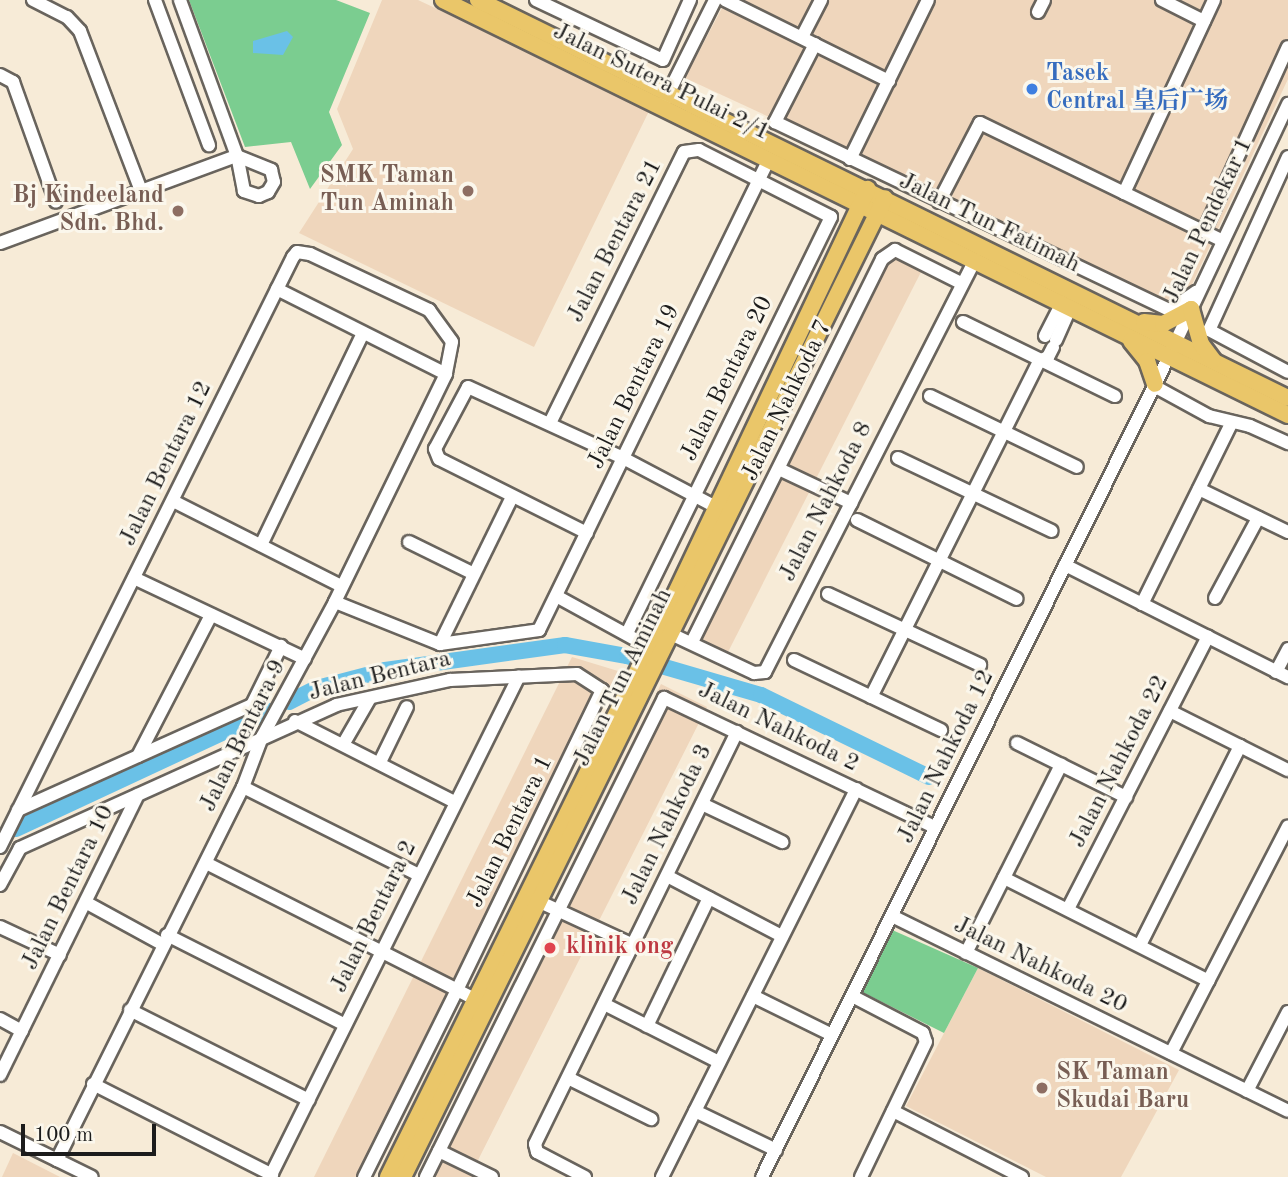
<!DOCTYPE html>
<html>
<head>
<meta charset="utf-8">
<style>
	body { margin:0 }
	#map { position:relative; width:1288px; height:1177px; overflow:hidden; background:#f7ebd7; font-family:"Old Standard TT","Noto Serif SC",serif }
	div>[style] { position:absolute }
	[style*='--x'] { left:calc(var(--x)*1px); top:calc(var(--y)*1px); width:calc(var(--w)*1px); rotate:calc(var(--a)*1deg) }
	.built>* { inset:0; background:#efd6bc }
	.green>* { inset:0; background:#7bcd90 }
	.water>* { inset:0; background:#6ac1e7 }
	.river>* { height:16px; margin:-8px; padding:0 8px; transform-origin:8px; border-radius:8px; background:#6ac1e7 }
	.roads { filter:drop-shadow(2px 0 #69645d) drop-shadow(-2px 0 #69645d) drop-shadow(0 2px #69645d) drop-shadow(0 -2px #69645d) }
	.minor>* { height:12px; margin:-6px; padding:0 6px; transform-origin:6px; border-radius:6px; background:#fff }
	.major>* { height:16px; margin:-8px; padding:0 8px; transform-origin:8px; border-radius:8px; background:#eac669 }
	.dots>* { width:19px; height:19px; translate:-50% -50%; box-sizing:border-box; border:4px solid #fbf7ec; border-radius:50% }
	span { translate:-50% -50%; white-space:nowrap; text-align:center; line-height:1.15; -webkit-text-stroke:6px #fbf7ec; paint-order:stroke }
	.shop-label { font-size:24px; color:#366cbe; font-weight:700 }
	.left { translate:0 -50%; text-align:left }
	.street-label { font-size:24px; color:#1c1c1c }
	.education-label { font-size:24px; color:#785e54; font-weight:700 }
	.right { translate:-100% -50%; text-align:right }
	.health-label { font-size:24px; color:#be3a42; font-weight:700 }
	.scale { position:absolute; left:21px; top:1124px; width:135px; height:32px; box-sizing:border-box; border:4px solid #1c1c1c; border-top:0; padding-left:9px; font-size:21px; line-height:24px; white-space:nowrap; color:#1c1c1c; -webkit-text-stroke:5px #fbf7ec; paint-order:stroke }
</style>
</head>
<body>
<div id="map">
	<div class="built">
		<i style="clip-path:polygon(382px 0,418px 0,650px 109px,534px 347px,299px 233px,353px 149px,337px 109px)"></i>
		<i style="clip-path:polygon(733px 0,817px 0,800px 33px)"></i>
		<i style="clip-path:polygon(826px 0,1288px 0,1288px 79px,1180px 310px,856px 167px,895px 78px,809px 34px)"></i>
		<i style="clip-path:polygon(722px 8px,884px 84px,849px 154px,685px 78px)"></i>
		<i style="clip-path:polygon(890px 254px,923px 268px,727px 654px,696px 641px)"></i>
		<i style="clip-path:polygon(572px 657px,618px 671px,372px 1177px,314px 1177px)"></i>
		<i style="clip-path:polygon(661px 684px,707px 707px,472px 1172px,482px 1177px,418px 1177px)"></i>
		<i style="clip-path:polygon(978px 968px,1179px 1070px,1121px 1177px,1046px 1177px,906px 1106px)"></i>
		<i style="clip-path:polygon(13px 1153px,60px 1177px,2px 1177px)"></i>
	</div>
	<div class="green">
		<i style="clip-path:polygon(189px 0,336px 0,370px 13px,329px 112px,342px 145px,310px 189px,291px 142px,245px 147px)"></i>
		<i style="clip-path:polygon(890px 929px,978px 968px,944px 1033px,862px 992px)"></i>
	</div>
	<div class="water">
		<i style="clip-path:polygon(287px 31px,293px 37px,283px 55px,253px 53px,253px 41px)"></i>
	</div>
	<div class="river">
		<i style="--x:289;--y:702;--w:31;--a:-27"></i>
		<i style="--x:317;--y:688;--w:70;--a:-14.8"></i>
		<i style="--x:385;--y:670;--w:182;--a:-7.9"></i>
		<i style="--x:565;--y:645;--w:63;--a:10.1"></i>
		<i style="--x:627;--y:656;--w:140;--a:16.2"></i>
		<i style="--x:761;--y:695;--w:187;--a:26"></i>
		<i style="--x:16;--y:829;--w:279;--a:-25"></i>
	</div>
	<div class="roads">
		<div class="minor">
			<i style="--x:33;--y:0;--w:38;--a:27"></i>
			<i style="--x:67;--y:17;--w:19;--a:47"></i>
			<i style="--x:80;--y:31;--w:171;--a:69.1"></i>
			<i style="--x:155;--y:0;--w:155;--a:69.6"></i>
			<i style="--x:536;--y:0;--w:140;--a:25.3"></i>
			<i style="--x:663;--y:60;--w:66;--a:-65.8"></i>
			<i style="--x:725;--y:0;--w:183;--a:26.3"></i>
			<i style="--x:1162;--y:0;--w:47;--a:26.6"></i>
			<i style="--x:1038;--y:12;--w:13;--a:-63"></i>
			<i style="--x:802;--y:37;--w:42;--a:-62.8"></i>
			<i style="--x:815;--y:44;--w:88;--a:117.1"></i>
			<i style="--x:775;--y:122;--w:437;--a:25.5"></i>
			<i style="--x:1170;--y:310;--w:32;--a:-35"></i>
			<i style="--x:0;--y:75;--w:15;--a:28"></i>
			<i style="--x:13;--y:82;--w:127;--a:70.3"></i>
			<i style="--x:665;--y:100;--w:112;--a:-63.4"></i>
			<i style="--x:237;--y:156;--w:37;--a:22"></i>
			<i style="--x:271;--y:170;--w:12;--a:76"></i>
			<i style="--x:274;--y:182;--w:12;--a:121"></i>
			<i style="--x:268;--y:192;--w:10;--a:156"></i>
			<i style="--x:259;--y:196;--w:16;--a:-162"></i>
			<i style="--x:244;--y:191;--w:36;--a:-101"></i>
			<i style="--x:1288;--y:157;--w:190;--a:114.5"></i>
			<i style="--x:1209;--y:330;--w:89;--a:28"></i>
			<i style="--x:850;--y:159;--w:177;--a:-63.9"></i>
			<i style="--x:1124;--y:193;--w:213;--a:-65"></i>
			<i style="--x:939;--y:202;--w:89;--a:-62.6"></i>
			<i style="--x:980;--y:123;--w:270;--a:25.9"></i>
			<i style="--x:1204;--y:231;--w:202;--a:-65.5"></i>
			<i style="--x:0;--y:243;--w:252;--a:-20.2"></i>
			<i style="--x:237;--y:156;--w:166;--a:-110.1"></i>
			<i style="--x:277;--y:289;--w:189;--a:26.7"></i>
			<i style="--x:963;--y:322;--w:169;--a:26"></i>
			<i style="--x:1045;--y:336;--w:38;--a:-63"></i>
			<i style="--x:1056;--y:340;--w:36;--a:-66"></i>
			<i style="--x:1154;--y:386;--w:63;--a:28.6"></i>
			<i style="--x:1209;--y:416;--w:42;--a:13.7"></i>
			<i style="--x:1250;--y:426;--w:42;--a:24.1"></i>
			<i style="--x:930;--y:396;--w:163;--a:25.8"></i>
			<i style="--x:550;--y:423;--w:302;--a:-63.7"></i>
			<i style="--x:684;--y:152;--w:15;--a:-8"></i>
			<i style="--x:699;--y:150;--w:148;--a:26.9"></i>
			<i style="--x:831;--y:217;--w:464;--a:116.1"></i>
			<i style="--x:898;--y:458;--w:170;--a:25.4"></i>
			<i style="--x:779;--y:469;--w:80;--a:25.3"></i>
			<i style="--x:1199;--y:489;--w:99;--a:25.8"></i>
			<i style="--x:173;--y:501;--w:188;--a:26.8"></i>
			<i style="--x:857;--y:520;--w:178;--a:26.3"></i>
			<i style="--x:587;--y:533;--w:165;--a:-153.4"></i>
			<i style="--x:439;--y:459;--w:11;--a:-112"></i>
			<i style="--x:435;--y:449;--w:70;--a:-62"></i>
			<i style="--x:468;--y:387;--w:170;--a:24.6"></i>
			<i style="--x:623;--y:458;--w:105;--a:27.8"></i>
			<i style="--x:409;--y:542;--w:72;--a:26.2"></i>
			<i style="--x:261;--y:545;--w:235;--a:-64.3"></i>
			<i style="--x:1065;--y:565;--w:250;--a:26.7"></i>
			<i style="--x:134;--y:578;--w:189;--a:25.3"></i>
			<i style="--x:828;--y:594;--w:168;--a:25"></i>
			<i style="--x:558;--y:597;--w:104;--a:28.8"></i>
			<i style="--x:1215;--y:598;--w:91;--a:-61.7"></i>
			<i style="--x:335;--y:602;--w:113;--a:21.8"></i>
			<i style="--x:440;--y:644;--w:100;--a:-8"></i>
			<i style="--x:539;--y:630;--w:522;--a:-63.97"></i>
			<i style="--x:1142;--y:604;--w:203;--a:-63.7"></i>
			<i style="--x:671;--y:634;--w:92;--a:25.2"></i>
			<i style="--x:754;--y:673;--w:11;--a:-5"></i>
			<i style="--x:765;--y:672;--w:463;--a:-63"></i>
			<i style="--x:692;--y:642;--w:428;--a:-63.6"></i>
			<i style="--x:882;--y:259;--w:16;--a:-35"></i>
			<i style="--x:895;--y:250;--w:74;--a:26.6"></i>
			<i style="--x:440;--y:644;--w:164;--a:-63.9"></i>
			<i style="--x:794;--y:660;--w:163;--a:25.5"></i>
			<i style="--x:1276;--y:672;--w:26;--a:-62"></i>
			<i style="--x:871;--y:697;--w:376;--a:-63.4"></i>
			<i style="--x:1039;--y:361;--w:10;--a:-24"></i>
			<i style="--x:1048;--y:357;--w:11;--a:-63"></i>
			<i style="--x:1170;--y:711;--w:132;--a:26.6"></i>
			<i style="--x:295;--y:721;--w:179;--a:26.9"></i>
			<i style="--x:344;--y:743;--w:52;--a:-60"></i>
			<i style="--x:1017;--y:743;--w:122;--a:26.4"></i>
			<i style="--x:138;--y:756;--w:159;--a:-62.6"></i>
			<i style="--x:380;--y:762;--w:61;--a:-63.9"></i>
			<i style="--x:243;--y:787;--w:197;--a:26.6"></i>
			<i style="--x:702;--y:804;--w:89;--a:25.4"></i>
			<i style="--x:18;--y:810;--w:256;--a:-24.2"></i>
			<i style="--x:252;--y:705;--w:66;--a:-63.8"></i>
			<i style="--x:0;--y:847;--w:659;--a:-63.59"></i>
			<i style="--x:293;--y:257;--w:6;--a:-51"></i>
			<i style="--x:297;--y:252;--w:13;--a:9"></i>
			<i style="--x:310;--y:254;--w:132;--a:25.2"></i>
			<i style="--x:429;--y:310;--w:39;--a:54"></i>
			<i style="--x:452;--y:342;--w:33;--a:101"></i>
			<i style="--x:446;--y:374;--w:254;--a:116"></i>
			<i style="--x:335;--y:602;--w:153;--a:118.4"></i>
			<i style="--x:262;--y:737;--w:53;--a:110.8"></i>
			<i style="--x:243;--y:787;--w:417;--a:116.5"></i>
			<i style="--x:206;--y:863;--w:281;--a:26.8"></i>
			<i style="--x:457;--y:990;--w:209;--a:116.4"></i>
			<i style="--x:667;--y:876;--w:130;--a:27.6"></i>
			<i style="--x:1004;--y:878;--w:229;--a:26.7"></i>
			<i style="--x:0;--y:885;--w:42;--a:-61.6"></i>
			<i style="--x:20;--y:848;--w:347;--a:-24.3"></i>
			<i style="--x:336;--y:705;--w:117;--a:-12.4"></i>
			<i style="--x:450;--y:680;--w:127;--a:-2.7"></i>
			<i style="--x:577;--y:674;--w:30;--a:33"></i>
			<i style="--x:602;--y:690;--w:333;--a:115.8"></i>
			<i style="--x:457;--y:990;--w:20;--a:27"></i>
			<i style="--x:540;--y:902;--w:102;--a:24.8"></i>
			<i style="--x:87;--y:903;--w:85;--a:28.7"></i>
			<i style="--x:1069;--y:907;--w:304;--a:-62.8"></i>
			<i style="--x:892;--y:916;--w:441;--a:26.2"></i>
			<i style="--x:0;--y:927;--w:66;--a:25"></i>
			<i style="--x:167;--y:935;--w:199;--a:26.8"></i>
			<i style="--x:1140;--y:945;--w:223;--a:-63.3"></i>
			<i style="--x:966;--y:953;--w:211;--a:-63.2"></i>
			<i style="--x:753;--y:996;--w:88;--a:26.3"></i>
			<i style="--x:852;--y:996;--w:80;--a:27.5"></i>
			<i style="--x:923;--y:1033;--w:9;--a:72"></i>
			<i style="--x:926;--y:1042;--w:150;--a:115.7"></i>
			<i style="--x:604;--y:1004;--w:129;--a:26.8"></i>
			<i style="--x:130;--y:1010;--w:200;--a:26.7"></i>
			<i style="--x:0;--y:1019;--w:25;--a:29"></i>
			<i style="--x:647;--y:1026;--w:142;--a:-64.2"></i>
			<i style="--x:1171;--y:1053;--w:255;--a:-62.7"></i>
			<i style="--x:0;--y:1075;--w:312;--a:-63.8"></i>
			<i style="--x:568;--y:1078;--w:93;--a:26.3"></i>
			<i style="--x:93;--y:1084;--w:201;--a:26.9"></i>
			<i style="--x:1247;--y:1091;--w:89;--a:-62.6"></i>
			<i style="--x:695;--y:1111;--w:90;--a:25.7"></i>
			<i style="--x:893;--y:1111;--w:145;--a:27.1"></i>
			<i style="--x:0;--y:1132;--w:102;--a:26.1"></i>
			<i style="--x:439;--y:1151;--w:59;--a:26.1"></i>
			<i style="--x:270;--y:1177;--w:559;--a:-63.57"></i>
			<i style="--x:426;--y:1177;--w:535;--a:-63.58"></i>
			<i style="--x:664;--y:698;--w:300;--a:25.5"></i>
			<i style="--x:585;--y:1177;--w:54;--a:-152.5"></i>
			<i style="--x:537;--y:1152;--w:8;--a:-104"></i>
			<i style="--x:535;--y:1144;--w:459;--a:-63.9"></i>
			<i style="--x:662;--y:1177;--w:434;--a:-63.4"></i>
			<i style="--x:762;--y:1177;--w:916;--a:-63.63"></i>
			<i style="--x:1169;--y:356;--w:279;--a:-64.7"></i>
		</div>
		<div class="major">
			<i style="--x:443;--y:0;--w:941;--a:26.16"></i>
			<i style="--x:478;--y:0;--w:902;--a:26.17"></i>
			<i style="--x:1144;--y:322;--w:19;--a:6"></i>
			<i style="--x:1163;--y:324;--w:32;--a:-28"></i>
			<i style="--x:1191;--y:309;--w:36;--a:74"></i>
			<i style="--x:1201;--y:344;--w:20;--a:53"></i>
			<i style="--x:1131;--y:341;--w:26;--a:51"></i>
			<i style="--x:1147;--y:361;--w:24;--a:71"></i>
			<i style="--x:388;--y:1177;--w:644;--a:-63.75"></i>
			<i style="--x:673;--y:599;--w:454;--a:-64.6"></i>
			<i style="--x:403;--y:1177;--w:1091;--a:-63.79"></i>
		</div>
	</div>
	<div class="dots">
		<i style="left:1032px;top:89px;background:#3f7fe0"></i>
		<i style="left:468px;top:191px;background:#8d6e63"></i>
		<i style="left:178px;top:211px;background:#8d6e63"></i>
		<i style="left:550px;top:948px;background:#e0444e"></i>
		<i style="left:1042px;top:1088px;background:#8d6e63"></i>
	</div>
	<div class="shop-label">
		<span class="left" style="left:1046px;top:89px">Tasek<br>Central 皇后广场</span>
	</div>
	<div class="street-label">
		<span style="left:661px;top:83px;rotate:26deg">Jalan Sutera Pulai 2/1</span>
		<span style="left:1209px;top:221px;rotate:-65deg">Jalan Pendekar 1</span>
		<span style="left:989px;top:224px;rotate:26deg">Jalan Tun Fatimah</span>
		<span style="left:616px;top:241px;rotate:-63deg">Jalan Bentara 21</span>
		<span style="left:728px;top:379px;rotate:-64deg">Jalan Bentara 20</span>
		<span style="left:635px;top:387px;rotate:-64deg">Jalan Bentara 19</span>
		<span style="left:788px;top:401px;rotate:-64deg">Jalan Nahkoda 7</span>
		<span style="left:167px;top:464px;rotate:-64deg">Jalan Bentara 12</span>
		<span style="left:827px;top:502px;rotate:-63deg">Jalan Nahkoda 8</span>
		<span style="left:380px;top:677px;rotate:-14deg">Jalan Bentara</span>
		<span style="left:624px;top:678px;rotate:-64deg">Jalan Tun Aminah</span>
		<span style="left:778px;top:728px;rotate:26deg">Jalan Nahkoda 2</span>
		<span style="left:244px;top:736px;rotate:-64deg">Jalan Bentara 9</span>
		<span style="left:947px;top:757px;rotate:-64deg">Jalan Nahkoda 12</span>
		<span style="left:1120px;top:762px;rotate:-63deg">Jalan Nahkoda 22</span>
		<span style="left:668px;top:825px;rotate:-64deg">Jalan Nahkoda 3</span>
		<span style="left:511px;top:832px;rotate:-64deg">Jalan Bentara 1</span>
		<span style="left:69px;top:888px;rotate:-64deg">Jalan Bentara 10</span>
		<span style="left:375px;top:917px;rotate:-64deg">Jalan Bentara 2</span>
		<span style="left:1040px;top:966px;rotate:26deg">Jalan Nahkoda 20</span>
	</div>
	<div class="education-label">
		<span class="right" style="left:454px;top:191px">SMK Taman<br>Tun Aminah</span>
		<span class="right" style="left:164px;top:211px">Bj Kindeeland<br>Sdn. Bhd.</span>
		<span class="left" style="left:1056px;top:1088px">SK Taman<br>Skudai Baru</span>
	</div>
	<div class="health-label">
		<span class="left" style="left:566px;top:948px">klinik ong</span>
	</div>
	<div class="scale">100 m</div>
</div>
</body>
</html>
